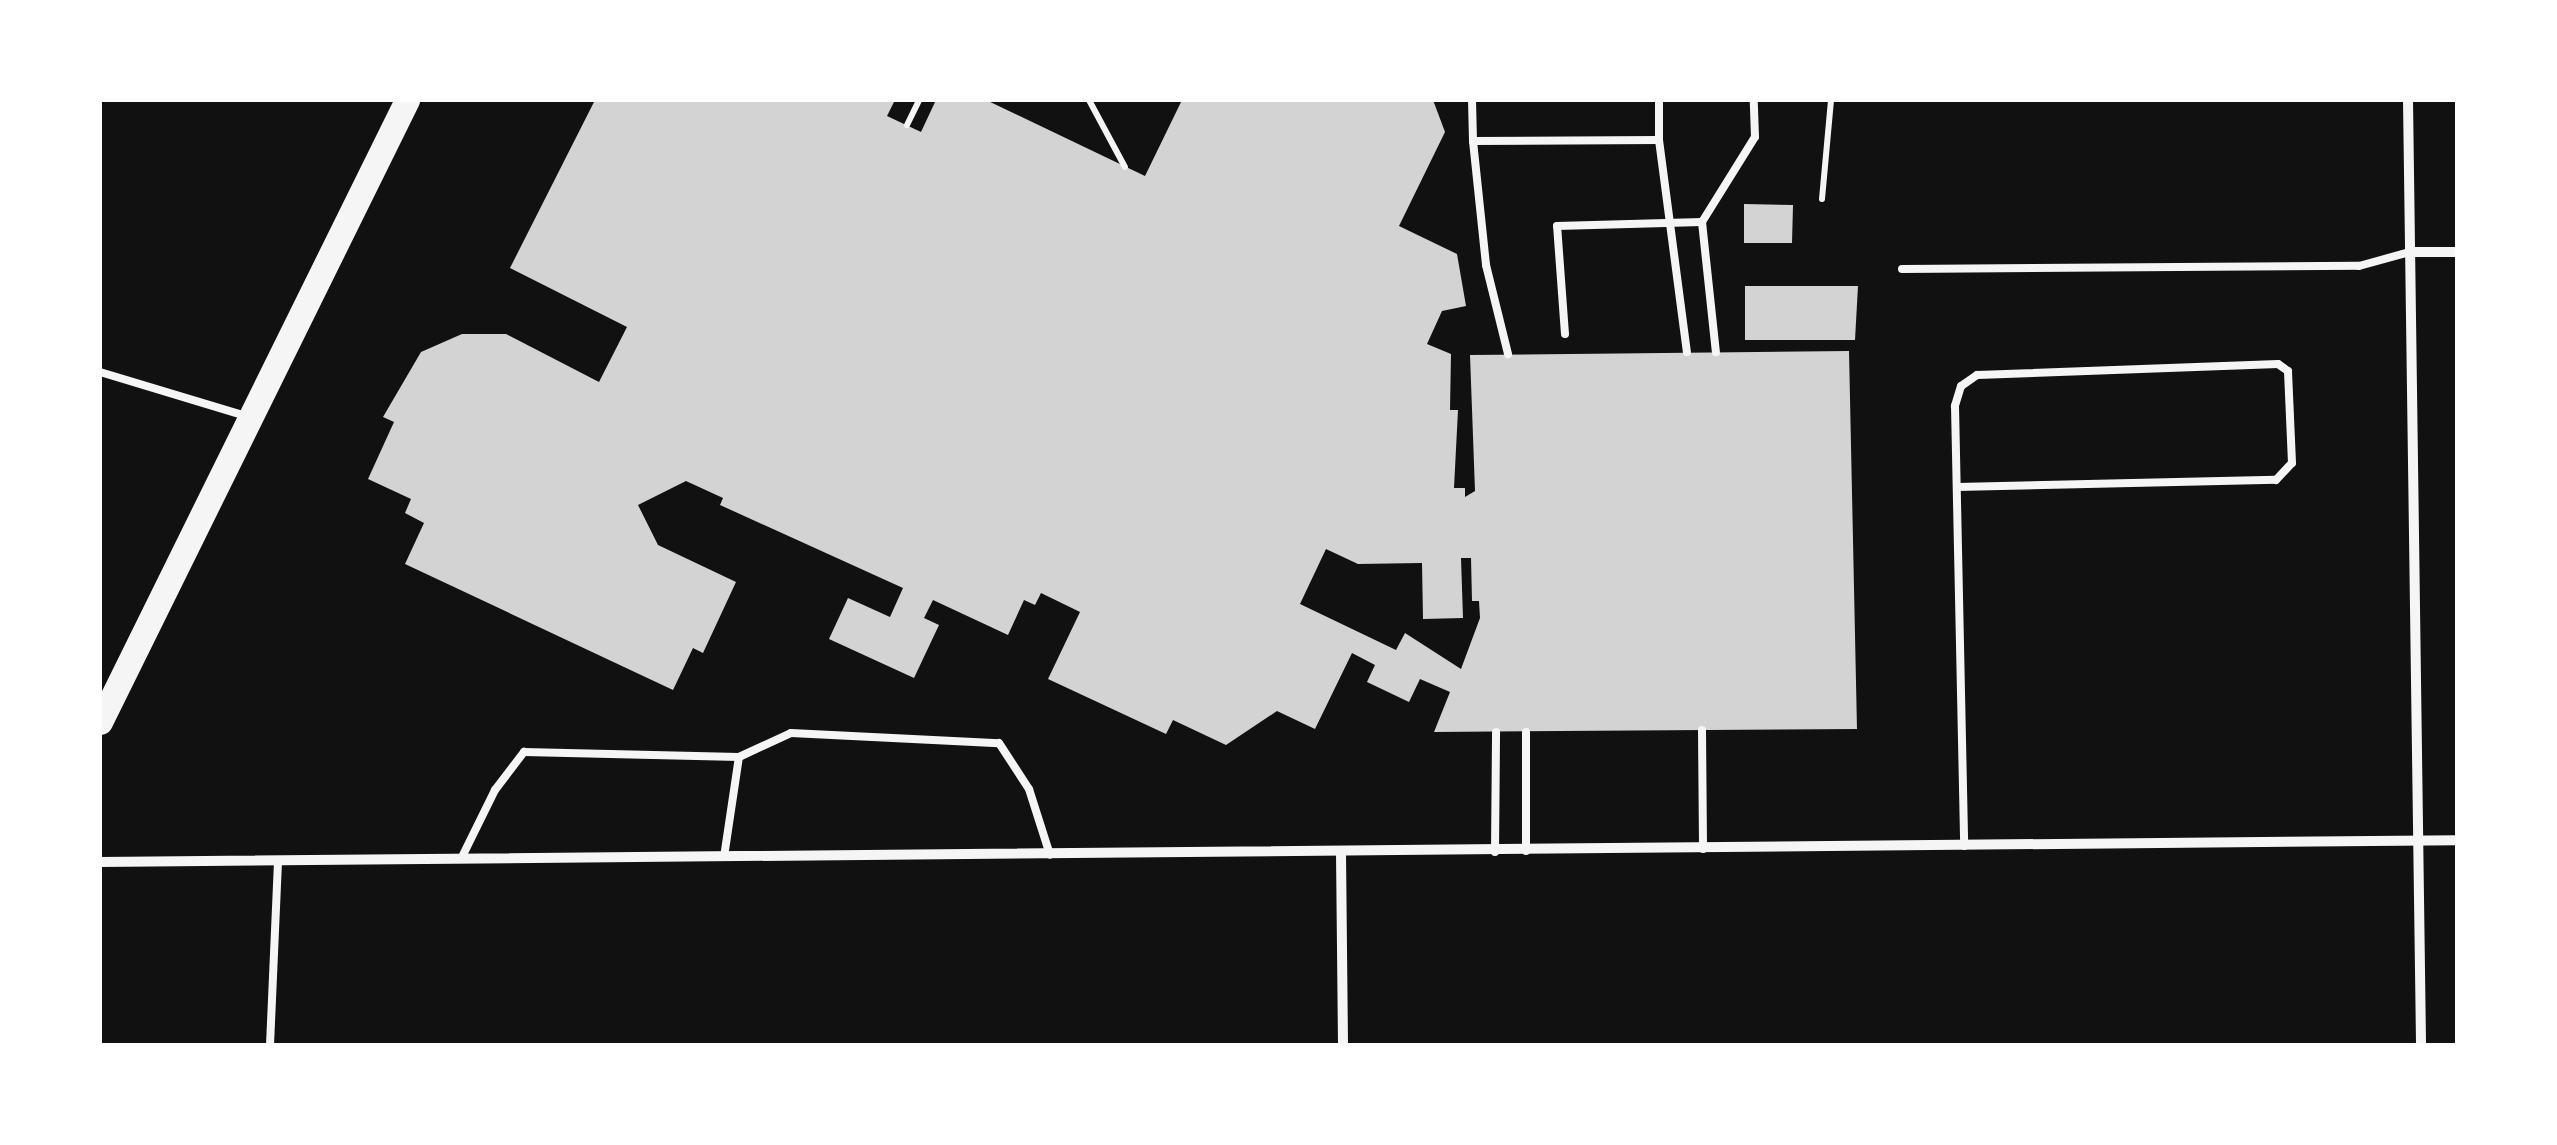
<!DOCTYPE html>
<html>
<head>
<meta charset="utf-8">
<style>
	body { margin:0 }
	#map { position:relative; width:2557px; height:1145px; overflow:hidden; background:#111; font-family:"Fira Sans",sans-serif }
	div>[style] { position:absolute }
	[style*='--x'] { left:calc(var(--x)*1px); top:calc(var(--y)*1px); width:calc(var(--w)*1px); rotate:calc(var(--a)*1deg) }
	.building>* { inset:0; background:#d3d3d3 }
	.path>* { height:6px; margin:-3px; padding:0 3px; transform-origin:3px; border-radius:3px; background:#f5f5f5 }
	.service>* { height:8px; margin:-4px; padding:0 4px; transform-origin:4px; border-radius:4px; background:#f5f5f5 }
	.minor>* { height:10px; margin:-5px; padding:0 5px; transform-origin:5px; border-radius:5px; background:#f5f5f5 }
	.primary>* { height:25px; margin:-12.5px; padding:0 12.5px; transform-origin:12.5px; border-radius:12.5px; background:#f5f5f5 }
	span { translate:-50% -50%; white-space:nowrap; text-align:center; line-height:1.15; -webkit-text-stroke:8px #fff; paint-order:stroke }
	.frame { position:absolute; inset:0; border:102px solid #fff; pointer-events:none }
</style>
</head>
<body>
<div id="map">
	<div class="building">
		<i style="clip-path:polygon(evenodd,595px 100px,895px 100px,887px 116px,921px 132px,936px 100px,986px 100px,1145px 176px,1182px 100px,1433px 100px,1445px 132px,1399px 226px,1457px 254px,1466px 306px,1442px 311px,1427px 344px,1451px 354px,1450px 410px,1458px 410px,1454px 488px,1465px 488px,1465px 497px,1475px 491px,1470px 355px,1849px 351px,1857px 729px,1434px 732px,1450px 692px,1420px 679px,1409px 702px,1367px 682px,1375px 665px,1352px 653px,1315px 729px,1277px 711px,1226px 745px,1173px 720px,1166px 734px,1048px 679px,1080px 612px,1041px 593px,1035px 605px,1024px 600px,1008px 635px,933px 600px,924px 618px,939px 625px,914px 678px,829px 639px,848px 598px,890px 617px,903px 588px,720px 505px,723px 498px,686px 481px,638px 505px,658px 545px,736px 582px,703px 653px,693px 648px,673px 690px,405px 564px,424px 523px,405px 513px,411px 499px,368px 479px,394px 422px,383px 417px,421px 352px,462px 334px,506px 334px,599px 382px,627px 327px,510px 268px,595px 100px,1326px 549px,1358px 564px,1422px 563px,1423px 619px,1463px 618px,1461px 558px,1471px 558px,1472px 601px,1479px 601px,1480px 618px,1461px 669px,1405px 633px,1396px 650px,1300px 604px,1326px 549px)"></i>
		<i style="clip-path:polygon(1744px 204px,1793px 205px,1792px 243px,1744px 243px)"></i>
		<i style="clip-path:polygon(1745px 286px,1858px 286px,1855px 340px,1745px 340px)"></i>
	</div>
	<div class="path">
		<i style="--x:1089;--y:100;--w:76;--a:61.8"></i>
		<i style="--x:907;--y:125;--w:28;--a:-64"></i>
		<i style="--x:1822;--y:199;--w:99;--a:-84.8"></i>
	</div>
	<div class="service">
		<i style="--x:1472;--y:100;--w:41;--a:88.6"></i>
		<i style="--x:1473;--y:141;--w:186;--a:-0.3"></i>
		<i style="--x:1659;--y:140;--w:40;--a:-90"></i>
		<i style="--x:1659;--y:140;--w:214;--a:82.5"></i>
		<i style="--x:1473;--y:141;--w:125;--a:84"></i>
		<i style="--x:1486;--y:265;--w:92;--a:76.1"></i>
		<i style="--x:1702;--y:222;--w:131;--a:83.9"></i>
		<i style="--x:1902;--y:269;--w:457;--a:-0.4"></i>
		<i style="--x:2359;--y:266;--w:53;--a:-15.4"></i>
		<i style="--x:1565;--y:334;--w:108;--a:-94.2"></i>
		<i style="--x:1557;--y:226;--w:145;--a:-1.6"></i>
		<i style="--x:1702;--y:222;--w:100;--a:-58.1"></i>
		<i style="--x:1755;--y:137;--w:37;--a:-92"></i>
		<i style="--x:100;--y:372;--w:152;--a:16.8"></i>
		<i style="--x:1957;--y:487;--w:319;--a:-1.3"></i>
		<i style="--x:2276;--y:480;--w:23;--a:-47"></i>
		<i style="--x:2292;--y:463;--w:92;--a:-92.5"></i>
		<i style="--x:2288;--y:371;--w:12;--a:-145"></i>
		<i style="--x:2278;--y:364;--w:301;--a:177.9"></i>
		<i style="--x:1977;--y:375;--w:19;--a:145"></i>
		<i style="--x:1961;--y:386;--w:21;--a:107"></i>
		<i style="--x:1955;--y:406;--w:440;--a:88.8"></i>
		<i style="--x:1702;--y:730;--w:119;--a:89.5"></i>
		<i style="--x:1526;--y:732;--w:119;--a:90"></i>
		<i style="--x:1495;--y:852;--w:120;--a:-89.5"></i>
		<i style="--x:724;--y:857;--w:101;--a:-81.5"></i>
		<i style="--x:739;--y:757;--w:57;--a:-24.8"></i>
		<i style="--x:791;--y:733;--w:208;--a:2.8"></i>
		<i style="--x:999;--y:743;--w:55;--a:56.9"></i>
		<i style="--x:1029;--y:789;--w:69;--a:72.3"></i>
		<i style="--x:461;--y:859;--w:77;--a:-63.8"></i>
		<i style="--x:495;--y:790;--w:48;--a:-52.7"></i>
		<i style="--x:524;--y:752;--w:215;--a:1.3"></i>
		<i style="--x:270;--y:1045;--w:183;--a:-87.5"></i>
	</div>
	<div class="minor">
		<i style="--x:2408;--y:100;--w:945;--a:89.21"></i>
		<i style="--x:2410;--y:252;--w:47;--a:0"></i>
		<i style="--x:1341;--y:853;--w:192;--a:89.4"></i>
		<i style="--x:100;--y:862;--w:2357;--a:-0.53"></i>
	</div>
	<div class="primary">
		<i style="--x:100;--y:722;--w:694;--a:-63.73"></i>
	</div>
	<div class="frame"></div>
</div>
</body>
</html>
